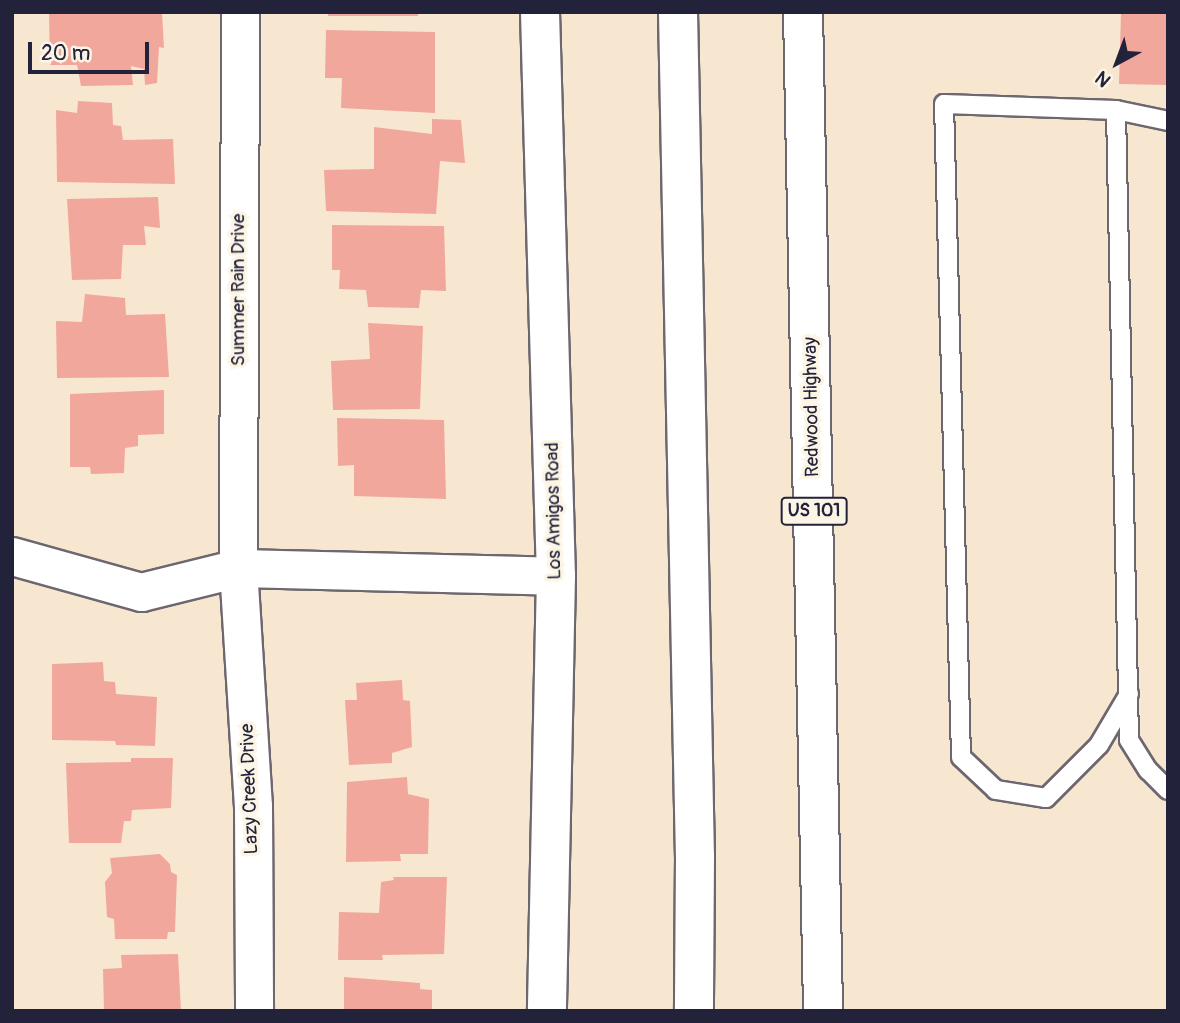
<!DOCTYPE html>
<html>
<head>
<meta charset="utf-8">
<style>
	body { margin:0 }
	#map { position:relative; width:1180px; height:1023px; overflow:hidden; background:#f8e7d0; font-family:Pangolin,sans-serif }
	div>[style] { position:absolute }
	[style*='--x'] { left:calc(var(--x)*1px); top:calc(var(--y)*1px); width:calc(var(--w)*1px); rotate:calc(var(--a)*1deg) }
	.building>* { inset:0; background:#f1a79c }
	.roads { filter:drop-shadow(2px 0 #6d676f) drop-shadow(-2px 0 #6d676f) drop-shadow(0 2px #6d676f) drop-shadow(0 -2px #6d676f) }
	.lane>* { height:18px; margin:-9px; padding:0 9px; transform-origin:9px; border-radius:9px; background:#fff }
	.street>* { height:37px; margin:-18.5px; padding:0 18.5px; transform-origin:18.5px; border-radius:18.5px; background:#fff }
	.secondary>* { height:38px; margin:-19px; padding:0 19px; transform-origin:19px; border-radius:19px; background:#fff }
	.highway>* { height:38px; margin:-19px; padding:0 19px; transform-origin:19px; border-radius:19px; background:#fff }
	span { translate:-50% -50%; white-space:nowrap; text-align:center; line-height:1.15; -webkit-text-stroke:7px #fcf5e5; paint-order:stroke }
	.shield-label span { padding:2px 5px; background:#fcf5e5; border:2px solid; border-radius:5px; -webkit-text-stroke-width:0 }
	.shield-label { font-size:18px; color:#22223b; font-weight:700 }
	.street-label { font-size:19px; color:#22223b }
	.frame { position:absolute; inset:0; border:14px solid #22223b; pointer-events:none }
	.north { position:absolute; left:1082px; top:28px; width:70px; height:70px; -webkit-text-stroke:5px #fcf5e5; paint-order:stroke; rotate:221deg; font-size:19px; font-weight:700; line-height:28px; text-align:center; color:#22223b }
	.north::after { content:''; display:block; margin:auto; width:24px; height:32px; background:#22223b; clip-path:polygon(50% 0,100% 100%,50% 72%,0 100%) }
	.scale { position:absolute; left:28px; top:42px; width:121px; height:32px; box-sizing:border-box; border:4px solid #22223b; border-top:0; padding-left:9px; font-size:21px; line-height:24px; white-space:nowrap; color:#22223b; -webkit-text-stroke:5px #fcf5e5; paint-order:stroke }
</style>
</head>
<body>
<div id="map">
	<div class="building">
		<i style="clip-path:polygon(49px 12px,162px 12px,164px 48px,159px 47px,157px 83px,145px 85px,144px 69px,131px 66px,133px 85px,81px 86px,77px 65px,50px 65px)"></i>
		<i style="clip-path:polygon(328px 12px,418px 12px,418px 16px,328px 16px)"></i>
		<i style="clip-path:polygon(1121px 12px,1168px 12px,1168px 85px,1119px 84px)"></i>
		<i style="clip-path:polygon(326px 30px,435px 32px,435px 113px,341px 108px,342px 78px,325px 78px)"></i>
		<i style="clip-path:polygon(78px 101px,112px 103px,113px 125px,121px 126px,123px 140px,173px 139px,175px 184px,57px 182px,56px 110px,77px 113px)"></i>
		<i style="clip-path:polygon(432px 119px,461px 120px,465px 163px,440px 161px,436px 214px,326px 211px,324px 170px,374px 169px,374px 127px,432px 134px)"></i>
		<i style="clip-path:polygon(158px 197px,160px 228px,144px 226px,146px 245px,123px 245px,121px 279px,72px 280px,67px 199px)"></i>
		<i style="clip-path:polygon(332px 225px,444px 226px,446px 291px,421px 290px,419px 308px,368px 307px,366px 290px,339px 289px,340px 270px,332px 270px)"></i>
		<i style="clip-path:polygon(85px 294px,125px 298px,126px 315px,165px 314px,169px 377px,57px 378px,56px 321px,82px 322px)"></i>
		<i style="clip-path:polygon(368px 323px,423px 326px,420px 409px,333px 410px,331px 361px,370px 359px)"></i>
		<i style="clip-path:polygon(164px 390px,164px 434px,138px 435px,138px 446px,125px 448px,124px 473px,91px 474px,90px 467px,70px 467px,70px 394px)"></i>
		<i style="clip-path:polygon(337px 418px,444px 420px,446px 499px,354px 496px,354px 465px,338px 466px)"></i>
		<i style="clip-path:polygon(103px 662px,104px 681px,115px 682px,116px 694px,157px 697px,155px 746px,116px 745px,115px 741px,52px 740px,52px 664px)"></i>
		<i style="clip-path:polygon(402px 680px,403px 700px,410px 701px,412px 747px,392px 753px,392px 763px,349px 765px,345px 700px,357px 700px,356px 683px)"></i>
		<i style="clip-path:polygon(131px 758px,173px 758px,171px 808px,132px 810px,131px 821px,124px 821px,121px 843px,69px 843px,66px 763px,131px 762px)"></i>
		<i style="clip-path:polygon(407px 777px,408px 794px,429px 799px,428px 854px,400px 854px,401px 861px,346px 862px,347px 782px)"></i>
		<i style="clip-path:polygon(160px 854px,170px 864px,171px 872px,177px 875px,175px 932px,168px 932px,167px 939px,115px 939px,114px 919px,107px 917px,105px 882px,112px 873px,110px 858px)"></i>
		<i style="clip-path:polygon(393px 877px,447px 877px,444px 954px,382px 955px,383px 960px,338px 960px,339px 912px,379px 913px,381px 882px,394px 880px)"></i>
		<i style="clip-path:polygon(178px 954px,181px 1011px,104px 1011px,103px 969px,122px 968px,121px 955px)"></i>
		<i style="clip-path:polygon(344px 977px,420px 983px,420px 989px,432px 990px,432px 1011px,344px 1011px)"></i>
	</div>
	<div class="roads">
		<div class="lane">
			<i style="--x:1116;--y:110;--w:630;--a:88.82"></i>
			<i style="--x:1129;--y:740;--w:36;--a:58"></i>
			<i style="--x:1148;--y:770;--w:28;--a:45"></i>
			<i style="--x:1129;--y:694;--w:59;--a:120.5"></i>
			<i style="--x:1099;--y:745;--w:75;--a:135"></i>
			<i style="--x:1046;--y:798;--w:51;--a:-170.9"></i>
			<i style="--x:996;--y:790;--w:48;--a:-136.7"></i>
			<i style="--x:961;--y:757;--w:653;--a:-91.49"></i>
			<i style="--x:944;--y:104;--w:172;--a:2"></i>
			<i style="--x:1116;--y:110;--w:53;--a:11.9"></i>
		</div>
		<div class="street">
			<i style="--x:240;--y:12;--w:556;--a:90.21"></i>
			<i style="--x:238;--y:568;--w:318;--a:1.4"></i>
			<i style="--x:12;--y:556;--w:134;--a:15.6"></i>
			<i style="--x:141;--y:592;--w:100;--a:-13.9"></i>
			<i style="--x:238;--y:568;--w:238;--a:86.4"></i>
			<i style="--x:253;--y:806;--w:205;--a:89.7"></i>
		</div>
		<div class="secondary">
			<i style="--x:540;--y:12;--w:564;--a:88.38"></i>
			<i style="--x:556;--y:576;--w:435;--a:91.2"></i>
		</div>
		<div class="highway">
			<i style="--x:678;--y:12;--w:845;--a:88.85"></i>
			<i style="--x:695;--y:857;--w:154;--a:90.4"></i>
			<i style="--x:803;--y:12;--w:999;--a:88.85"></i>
		</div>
	</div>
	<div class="shield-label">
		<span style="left:814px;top:511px">US 101</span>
	</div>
	<div class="street-label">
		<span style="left:239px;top:290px;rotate:-90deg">Summer Rain Drive</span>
		<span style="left:812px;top:407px;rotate:-91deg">Redwood Highway</span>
		<span style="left:554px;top:511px;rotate:-91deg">Los Amigos Road</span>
		<span style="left:250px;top:789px;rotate:-92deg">Lazy Creek Drive</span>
	</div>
	<div class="frame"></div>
	<div class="north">N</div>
	<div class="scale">20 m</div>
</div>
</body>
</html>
